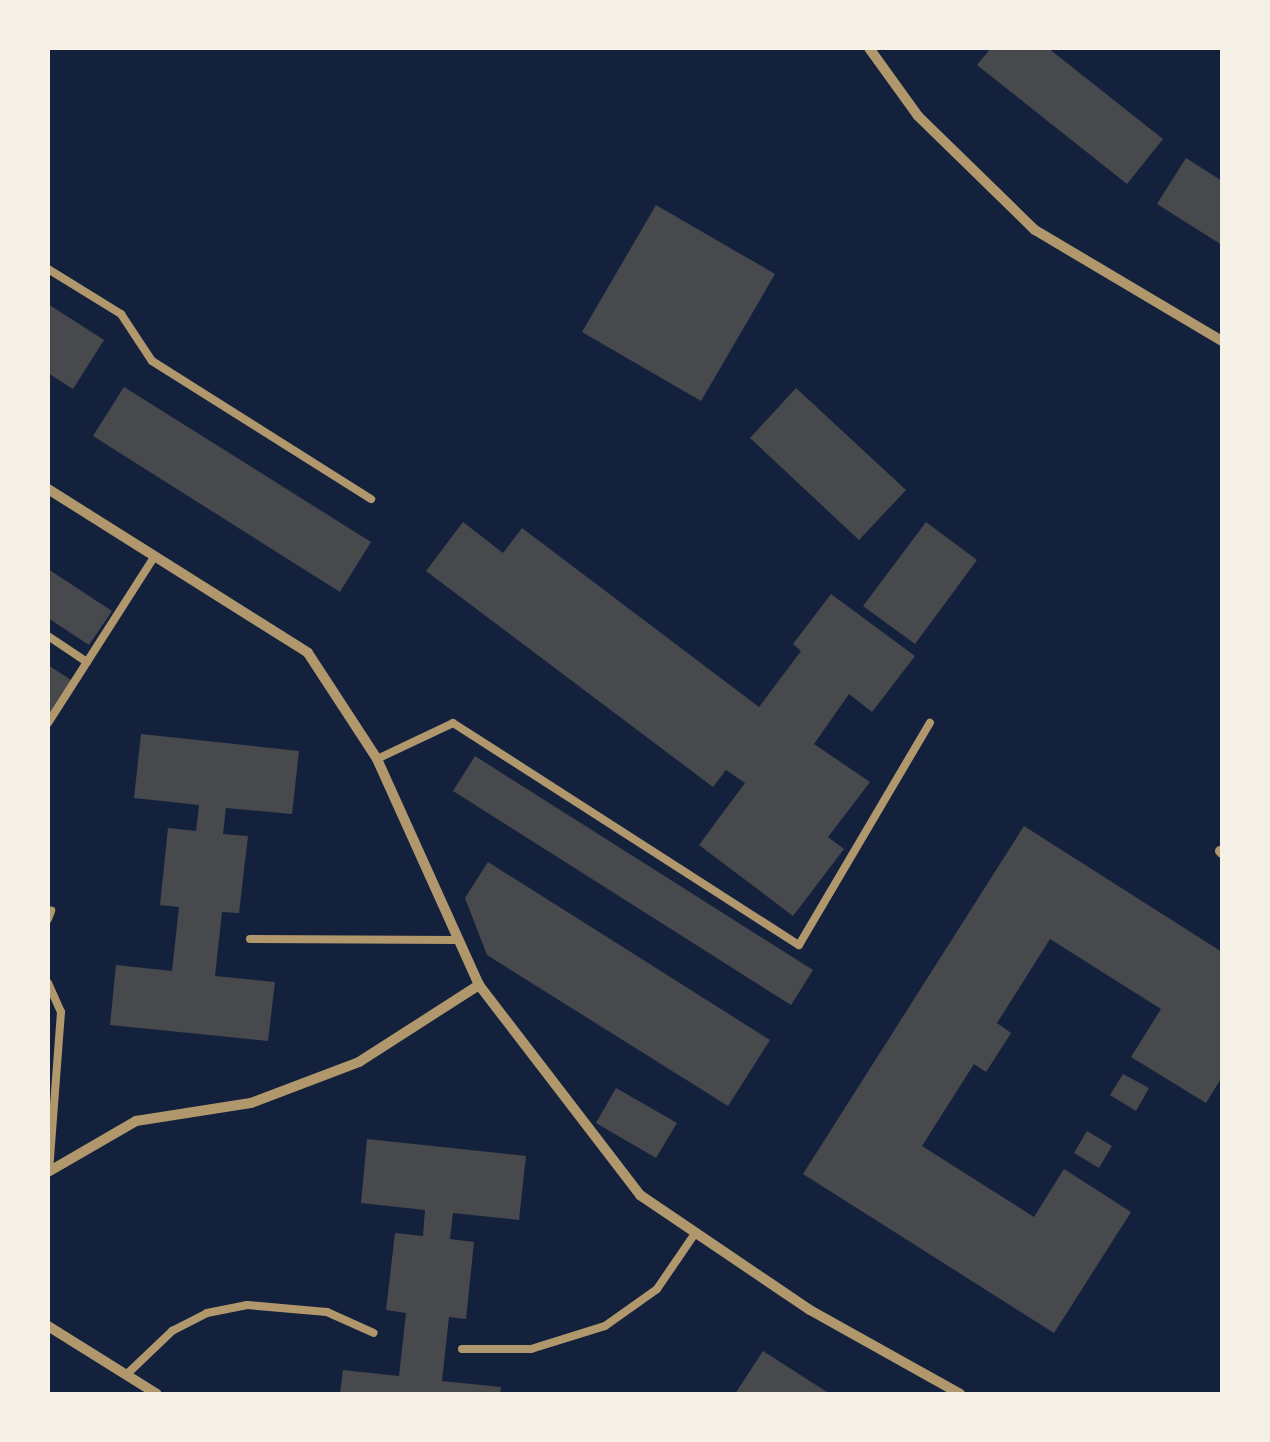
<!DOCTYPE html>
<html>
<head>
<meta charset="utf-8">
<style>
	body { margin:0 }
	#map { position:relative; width:1270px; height:1442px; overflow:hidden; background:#14213d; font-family:Poppins,sans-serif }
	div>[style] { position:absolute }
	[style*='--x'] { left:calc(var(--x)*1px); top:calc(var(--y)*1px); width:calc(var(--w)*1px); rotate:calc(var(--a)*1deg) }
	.building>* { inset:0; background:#48494c }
	.service>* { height:8px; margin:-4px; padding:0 4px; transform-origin:4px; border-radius:4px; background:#b1986c }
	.minor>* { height:10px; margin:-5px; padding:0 5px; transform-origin:5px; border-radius:5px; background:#b1986c }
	span { translate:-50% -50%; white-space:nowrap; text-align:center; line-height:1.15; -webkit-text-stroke:9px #f6f1e7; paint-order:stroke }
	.frame { position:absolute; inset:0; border:50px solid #f6f1e7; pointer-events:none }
</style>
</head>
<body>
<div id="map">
	<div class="building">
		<i style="clip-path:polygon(991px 48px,1048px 48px,1163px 139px,1127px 184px,977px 65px)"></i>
		<i style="clip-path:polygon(1186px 158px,1222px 181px,1222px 245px,1157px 204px)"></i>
		<i style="clip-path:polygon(656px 205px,775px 274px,701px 401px,582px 332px)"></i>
		<i style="clip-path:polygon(48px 304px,104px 340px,73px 389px,48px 373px)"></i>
		<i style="clip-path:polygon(124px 387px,371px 542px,340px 592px,93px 436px)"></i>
		<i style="clip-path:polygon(796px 388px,906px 490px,859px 540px,750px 438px)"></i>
		<i style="clip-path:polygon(463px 522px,503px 553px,522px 528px,759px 707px,801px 651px,793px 644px,831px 594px,915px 656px,872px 712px,849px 694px,814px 744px,870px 782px,828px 837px,844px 849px,793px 916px,699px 845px,745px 783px,726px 770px,713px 787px,426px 571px)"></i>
		<i style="clip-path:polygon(926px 522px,977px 560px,915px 644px,863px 606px)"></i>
		<i style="clip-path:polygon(48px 569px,112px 611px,89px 645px,48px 618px)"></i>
		<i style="clip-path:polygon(48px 665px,74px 682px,48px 723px)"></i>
		<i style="clip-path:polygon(141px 734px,299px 751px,292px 814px,226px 808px,223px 834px,248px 836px,239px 913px,222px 912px,215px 976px,275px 982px,268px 1041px,110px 1025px,116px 965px,172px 971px,179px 907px,160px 905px,168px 828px,196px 831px,199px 805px,134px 798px)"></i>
		<i style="clip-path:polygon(475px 756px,813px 970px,791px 1005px,453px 791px)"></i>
		<i style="clip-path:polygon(1024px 826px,1222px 952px,1222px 1077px,1206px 1103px,1131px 1057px,1161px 1009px,1050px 939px,997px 1023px,1011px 1033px,986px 1072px,974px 1064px,922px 1146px,1034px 1217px,1064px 1169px,1131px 1212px,1054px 1333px,803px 1174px)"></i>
		<i style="clip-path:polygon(488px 862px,770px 1040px,728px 1106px,487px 955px,465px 898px)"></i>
		<i style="clip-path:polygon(1123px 1074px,1149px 1088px,1136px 1111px,1110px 1095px)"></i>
		<i style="clip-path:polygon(616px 1088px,677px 1123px,656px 1158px,596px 1123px)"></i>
		<i style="clip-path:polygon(1087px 1131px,1112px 1146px,1099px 1168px,1074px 1153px)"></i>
		<i style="clip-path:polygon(367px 1139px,526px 1156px,519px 1220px,453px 1213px,450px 1239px,474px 1242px,466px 1319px,449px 1317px,442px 1381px,501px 1387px,500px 1394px,340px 1394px,343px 1370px,399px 1376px,406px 1313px,386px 1310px,395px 1233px,423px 1236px,425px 1210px,361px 1203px)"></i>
		<i style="clip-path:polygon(763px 1351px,830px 1394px,735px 1394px)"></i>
	</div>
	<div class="service">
		<i style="--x:48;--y:269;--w:86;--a:31.7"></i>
		<i style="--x:121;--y:314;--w:56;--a:56.6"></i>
		<i style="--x:152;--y:361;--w:259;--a:32.2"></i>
		<i style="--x:48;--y:636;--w:47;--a:33.7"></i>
		<i style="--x:48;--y:723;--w:198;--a:-57.4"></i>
		<i style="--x:377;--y:759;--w:84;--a:-25.3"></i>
		<i style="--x:453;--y:723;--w:411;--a:32.7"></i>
		<i style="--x:799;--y:945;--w:258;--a:-59.5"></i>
		<i style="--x:48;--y:919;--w:9;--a:-69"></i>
		<i style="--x:250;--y:939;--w:208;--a:0.3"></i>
		<i style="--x:48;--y:983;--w:32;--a:66"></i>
		<i style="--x:61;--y:1012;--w:158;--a:94.3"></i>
		<i style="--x:462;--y:1349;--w:69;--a:0"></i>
		<i style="--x:531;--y:1349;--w:77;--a:-17.3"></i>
		<i style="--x:605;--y:1326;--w:64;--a:-35.4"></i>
		<i style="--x:657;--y:1289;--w:69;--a:-55.6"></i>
		<i style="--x:126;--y:1375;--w:64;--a:-43.7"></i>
		<i style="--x:172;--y:1331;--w:39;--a:-27"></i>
		<i style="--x:207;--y:1313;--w:41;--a:-11.3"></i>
		<i style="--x:247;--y:1305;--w:80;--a:5"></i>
		<i style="--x:327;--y:1312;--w:51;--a:24.1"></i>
	</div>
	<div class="minor">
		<i style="--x:869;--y:48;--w:84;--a:54.2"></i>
		<i style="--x:918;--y:116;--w:163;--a:44.3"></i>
		<i style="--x:1035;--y:230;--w:217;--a:30.7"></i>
		<i style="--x:48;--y:489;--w:307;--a:32.2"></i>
		<i style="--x:308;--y:653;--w:126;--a:56.9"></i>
		<i style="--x:377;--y:759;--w:248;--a:65.7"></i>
		<i style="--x:479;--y:985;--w:265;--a:52.5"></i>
		<i style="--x:640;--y:1195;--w:205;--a:34.1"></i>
		<i style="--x:810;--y:1310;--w:172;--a:29.2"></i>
		<i style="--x:1220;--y:851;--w:3;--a:45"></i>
		<i style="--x:48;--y:1172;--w:102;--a:-30.1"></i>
		<i style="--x:136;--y:1121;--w:116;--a:-8.9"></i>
		<i style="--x:251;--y:1103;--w:116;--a:-20.8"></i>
		<i style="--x:359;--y:1062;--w:143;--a:-32.7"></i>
		<i style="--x:48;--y:1326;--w:128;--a:32"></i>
	</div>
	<div class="frame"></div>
</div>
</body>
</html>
